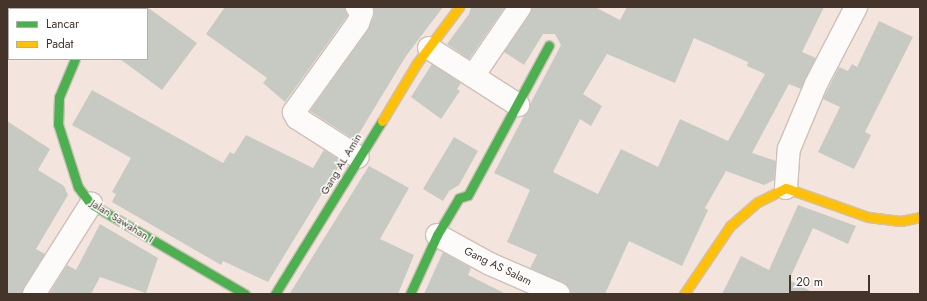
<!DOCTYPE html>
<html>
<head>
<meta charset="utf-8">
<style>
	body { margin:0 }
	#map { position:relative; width:927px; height:301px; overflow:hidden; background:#f3e5dd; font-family:Jost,sans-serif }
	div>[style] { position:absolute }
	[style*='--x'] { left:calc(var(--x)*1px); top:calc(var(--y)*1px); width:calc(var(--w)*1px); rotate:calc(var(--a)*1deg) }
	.building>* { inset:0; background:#c6cac3 }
	.roads { filter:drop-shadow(1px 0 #cec0b8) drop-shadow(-1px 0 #cec0b8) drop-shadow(0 1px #cec0b8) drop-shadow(0 -1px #cec0b8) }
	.street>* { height:22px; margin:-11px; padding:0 11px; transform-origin:11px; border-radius:11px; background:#fdfbfa }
	.fast>* { height:9px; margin:-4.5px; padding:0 4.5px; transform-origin:4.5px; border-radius:4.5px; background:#4caf50 }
	.slow>* { height:9px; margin:-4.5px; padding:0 4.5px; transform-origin:4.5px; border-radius:4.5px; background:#ffc107 }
	span { translate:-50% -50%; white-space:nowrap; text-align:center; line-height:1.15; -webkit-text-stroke:3px #fff; paint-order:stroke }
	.street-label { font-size:11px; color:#44342a }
	.frame { position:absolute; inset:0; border:8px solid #44342a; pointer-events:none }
	.legend { position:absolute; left:8px; top:8px; width:140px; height:52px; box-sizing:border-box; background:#fff; border:1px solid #b4aeaa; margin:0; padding:5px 7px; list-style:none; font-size:12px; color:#44342a }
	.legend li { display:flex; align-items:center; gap:8px; height:20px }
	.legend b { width:20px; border:1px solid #b4aeaa }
	.scale { position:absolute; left:789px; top:275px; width:81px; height:18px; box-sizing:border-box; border:2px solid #44342a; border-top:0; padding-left:5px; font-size:12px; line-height:14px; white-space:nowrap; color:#44342a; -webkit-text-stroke:3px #fff; paint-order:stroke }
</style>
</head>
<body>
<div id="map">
	<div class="building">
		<i style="clip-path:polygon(147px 7px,197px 43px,162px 90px,120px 59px,147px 59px)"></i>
		<i style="clip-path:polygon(225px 7px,345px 7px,348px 15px,285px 102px,263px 83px,267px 78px,206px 34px)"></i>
		<i style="clip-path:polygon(373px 7px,443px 7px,406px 56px,355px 140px,310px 111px,368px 30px,374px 16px)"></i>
		<i style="clip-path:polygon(471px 7px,505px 7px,469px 59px,447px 44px,469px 14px)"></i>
		<i style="clip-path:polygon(evenodd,532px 7px,595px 7px,620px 20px,627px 7px,824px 7px,802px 52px,816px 58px,801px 89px,789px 84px,752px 153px,776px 161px,774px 180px,764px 185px,726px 171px,705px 208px,708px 210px,682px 266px,629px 241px,605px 294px,571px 294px,569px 287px,564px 283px,530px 268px,537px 255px,507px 242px,530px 190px,494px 173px,561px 45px,555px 34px,543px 34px,524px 65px,504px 52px,532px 7px,694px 38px,748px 62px,747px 66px,765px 74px,728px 141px,680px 119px,658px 167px,621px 149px,598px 194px,553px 172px,580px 119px,591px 126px,602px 106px,583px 94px,607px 54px,675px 83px,694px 38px)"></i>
		<i style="clip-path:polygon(879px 21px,913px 37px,865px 132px,871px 135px,854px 169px,818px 152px,840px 107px,823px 99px,839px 67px,848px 71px,852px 64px,857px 67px)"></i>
		<i style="clip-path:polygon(432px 64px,461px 83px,457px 89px,460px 91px,441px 119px,411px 97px)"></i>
		<i style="clip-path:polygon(92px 90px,223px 163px,230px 152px,234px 154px,246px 135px,313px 168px,324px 150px,342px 161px,268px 282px,223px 261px,221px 265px,112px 202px,116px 194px,112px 192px,131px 158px,72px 125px)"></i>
		<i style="clip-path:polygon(7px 121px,50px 149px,38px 170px,64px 186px,68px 195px,36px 249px,45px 254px,22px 294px,7px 294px)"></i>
		<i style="clip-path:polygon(454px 137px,478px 151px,459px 185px,449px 191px,443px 201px,423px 189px)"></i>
		<i style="clip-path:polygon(369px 166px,409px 188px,380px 239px,414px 255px,398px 294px,290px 293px)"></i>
		<i style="clip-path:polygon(798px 205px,856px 226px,848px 244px,813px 228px,789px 280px,816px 294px,722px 294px,741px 256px,769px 270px)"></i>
		<i style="clip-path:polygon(100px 224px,158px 258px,146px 293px,100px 277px,91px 294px,49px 294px,67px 265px,76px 270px)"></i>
		<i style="clip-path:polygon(443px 252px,471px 268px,468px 275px,506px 294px,424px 294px)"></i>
	</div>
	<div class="roads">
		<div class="street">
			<i style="--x:357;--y:7;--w:7;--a:45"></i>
			<i style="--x:362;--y:12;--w:12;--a:110"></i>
			<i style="--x:358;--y:23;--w:110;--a:125.7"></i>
			<i style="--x:294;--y:112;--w:7;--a:63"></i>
			<i style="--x:297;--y:118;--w:72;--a:32.6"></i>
			<i style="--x:103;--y:9;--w:3;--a:-45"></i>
			<i style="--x:429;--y:48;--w:106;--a:32.6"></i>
			<i style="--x:473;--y:76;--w:83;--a:-55.7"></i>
			<i style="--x:786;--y:188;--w:39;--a:-86"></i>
			<i style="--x:789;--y:149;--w:70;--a:-67.4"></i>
			<i style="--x:816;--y:84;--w:87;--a:-62.5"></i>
			<i style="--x:437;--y:235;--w:60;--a:28.7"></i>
			<i style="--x:490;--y:264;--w:75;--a:23.5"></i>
			<i style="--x:34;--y:294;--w:107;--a:-57.7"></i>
		</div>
		<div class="fast">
			<i style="--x:75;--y:59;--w:41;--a:112.8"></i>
			<i style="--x:59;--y:97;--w:27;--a:92"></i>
			<i style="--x:58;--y:124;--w:66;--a:72.4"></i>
			<i style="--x:78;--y:187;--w:21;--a:53"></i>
			<i style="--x:91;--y:204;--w:178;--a:30.3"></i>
			<i style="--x:275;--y:294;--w:203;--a:-58.3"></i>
			<i style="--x:410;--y:294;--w:65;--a:-65.4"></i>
			<i style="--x:437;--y:235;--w:43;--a:-59.3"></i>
			<i style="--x:459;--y:198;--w:9;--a:-18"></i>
			<i style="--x:468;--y:195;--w:170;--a:-61.6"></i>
		</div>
		<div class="slow">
			<i style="--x:382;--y:121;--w:68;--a:-58.9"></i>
			<i style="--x:417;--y:63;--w:70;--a:-53.1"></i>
			<i style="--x:684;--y:294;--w:82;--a:-55.9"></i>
			<i style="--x:730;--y:226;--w:37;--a:-41"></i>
			<i style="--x:758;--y:202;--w:31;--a:-27"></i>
			<i style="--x:786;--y:188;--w:87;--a:19.5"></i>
			<i style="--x:868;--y:217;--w:33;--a:7"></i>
			<i style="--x:901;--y:221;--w:19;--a:-12"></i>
		</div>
	</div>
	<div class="street-label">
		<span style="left:341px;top:164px;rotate:-59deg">Gang AL Amin</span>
		<span style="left:122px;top:221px;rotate:32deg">Jalan Sawahan I</span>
		<span style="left:498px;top:266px;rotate:26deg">Gang AS Salam</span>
	</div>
	<div class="frame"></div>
	<ul class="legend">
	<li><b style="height:5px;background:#4caf50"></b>Lancar</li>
	<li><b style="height:5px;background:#ffc107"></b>Padat</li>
	</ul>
	<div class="scale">20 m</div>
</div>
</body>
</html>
